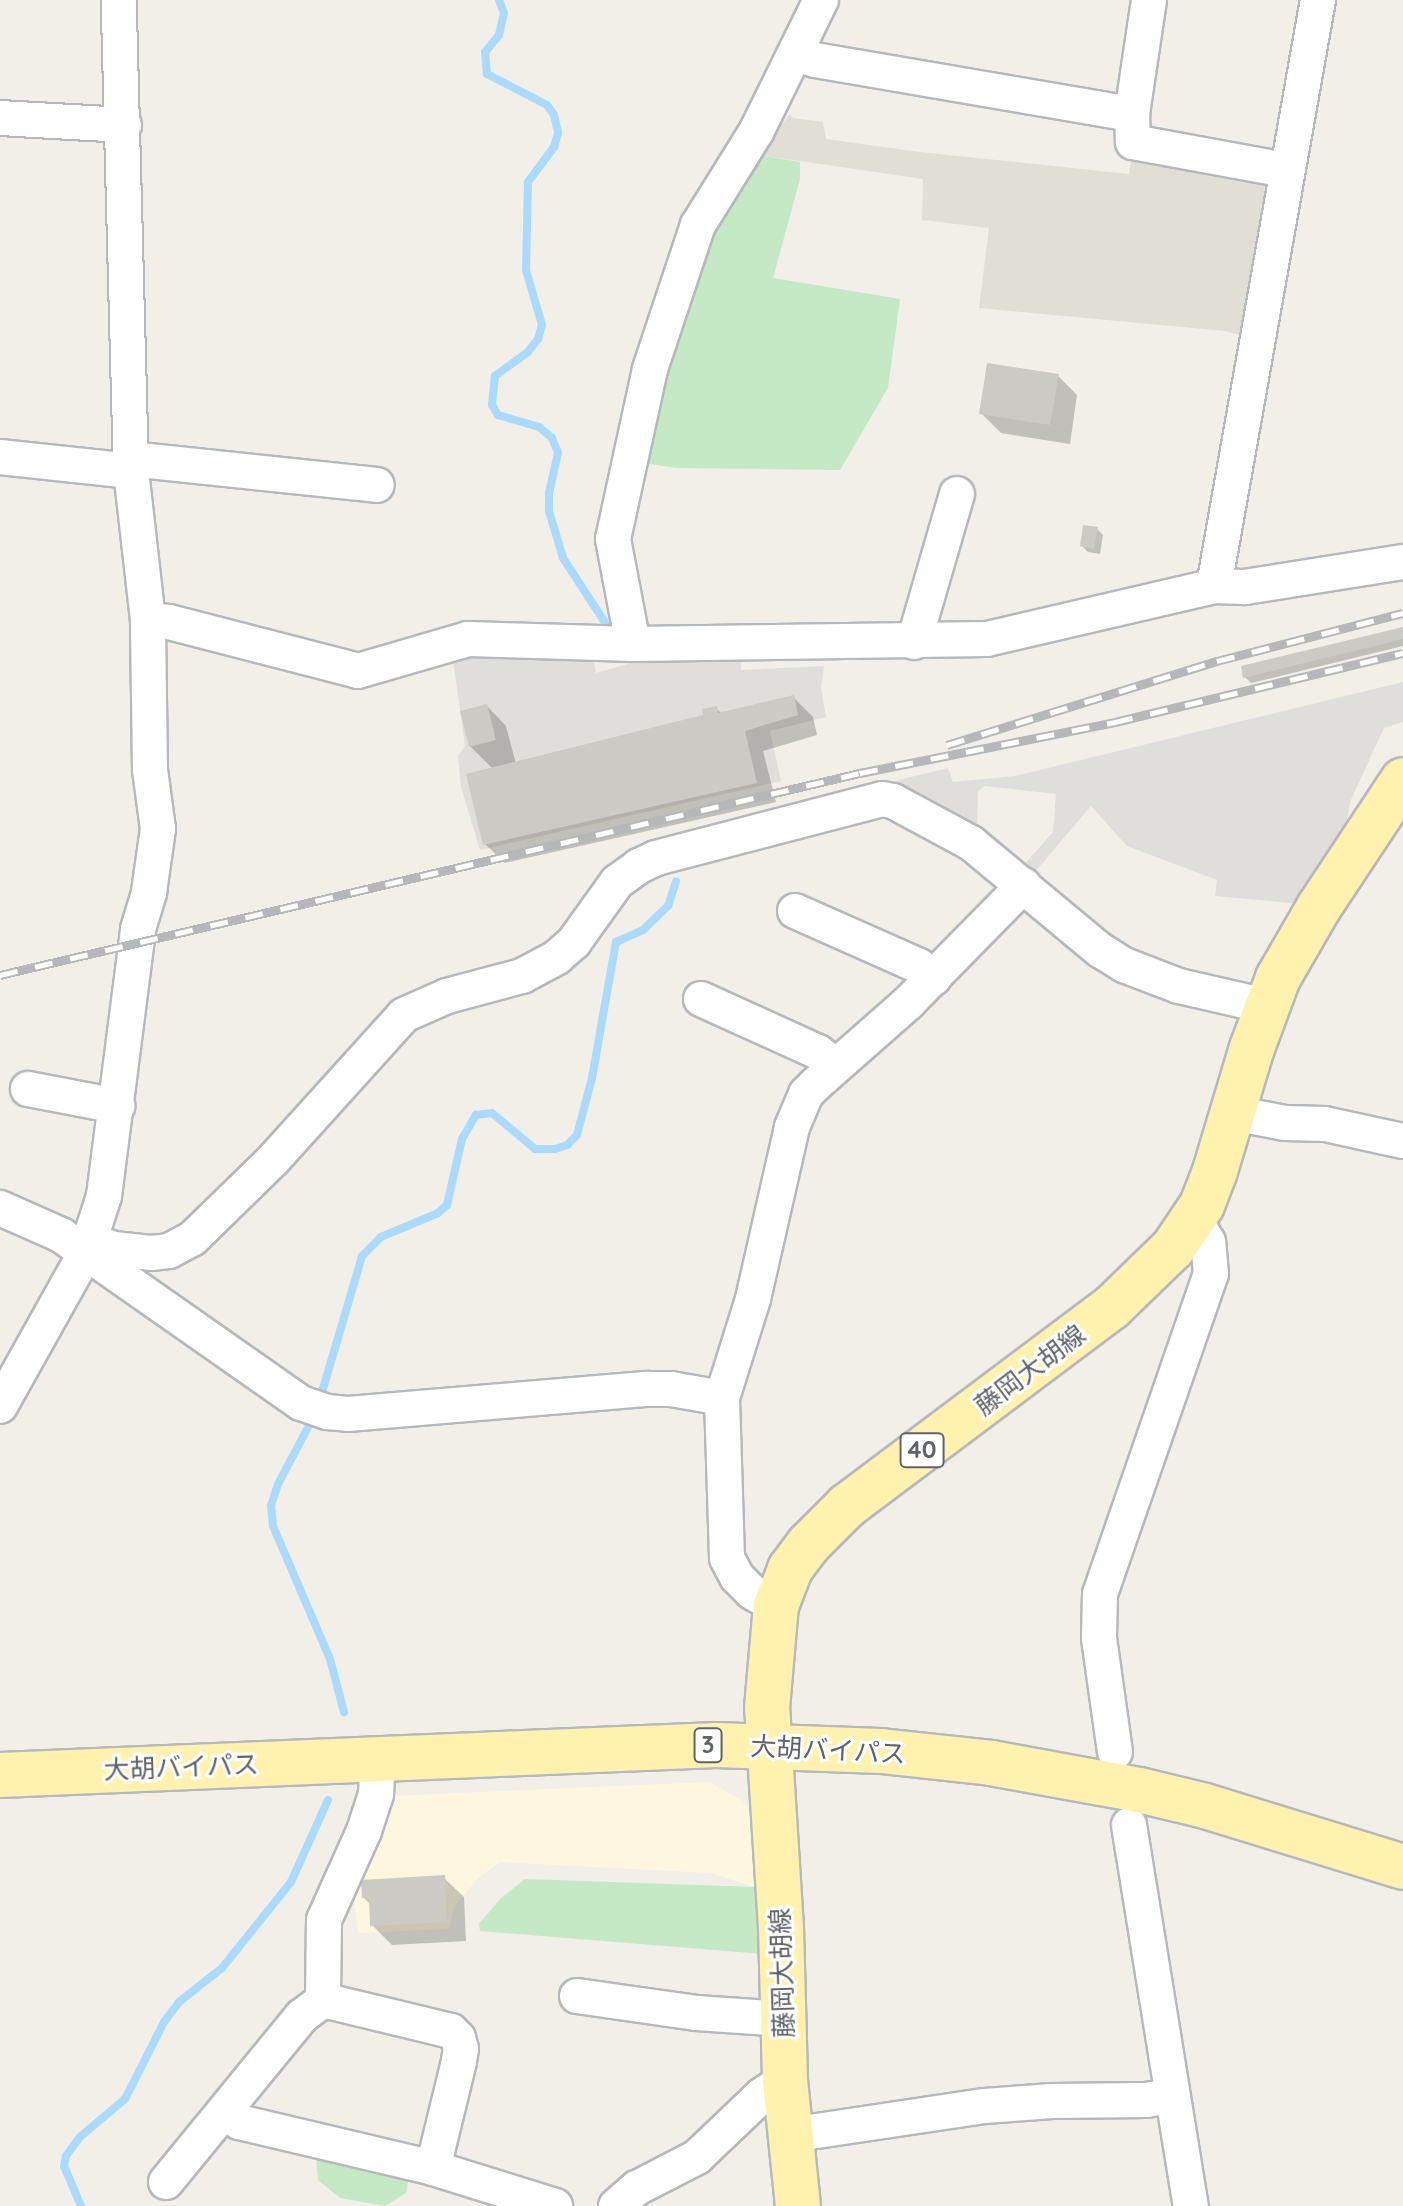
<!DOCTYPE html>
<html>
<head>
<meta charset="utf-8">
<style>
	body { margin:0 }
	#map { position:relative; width:1403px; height:2206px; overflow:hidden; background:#f1efe8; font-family:Quicksand,"Noto Sans JP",sans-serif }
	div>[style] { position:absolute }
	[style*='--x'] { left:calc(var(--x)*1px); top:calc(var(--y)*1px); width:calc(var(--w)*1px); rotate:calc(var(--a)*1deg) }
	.commercial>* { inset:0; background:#fef7e0 }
	.industrial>* { inset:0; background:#e0deda }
	.education>* { inset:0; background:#e1ded6 }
	.green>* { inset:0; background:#c5e8c5 }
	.shadow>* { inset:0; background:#0003 }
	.stream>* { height:8px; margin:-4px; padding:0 4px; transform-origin:4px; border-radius:4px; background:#aadaff }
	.building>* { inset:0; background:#cccac5 }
	.roads { filter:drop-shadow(2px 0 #b5b8bc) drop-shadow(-2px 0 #b5b8bc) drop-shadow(0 2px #b5b8bc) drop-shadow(0 -2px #b5b8bc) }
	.minor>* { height:34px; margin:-17px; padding:0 17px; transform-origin:17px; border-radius:17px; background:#fff }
	.major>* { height:44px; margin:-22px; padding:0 22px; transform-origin:22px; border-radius:22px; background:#fff2af }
	.rail>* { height:9px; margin-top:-4.5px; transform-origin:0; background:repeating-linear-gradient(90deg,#fff 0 18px,#b6b7b8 0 36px); box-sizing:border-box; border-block:2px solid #b6b7b8 }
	span { translate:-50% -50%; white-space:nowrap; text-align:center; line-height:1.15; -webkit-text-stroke:6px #fff; paint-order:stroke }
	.shield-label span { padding:2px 6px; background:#fff; border:2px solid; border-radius:6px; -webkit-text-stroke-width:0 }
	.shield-label { font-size:24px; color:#5f6368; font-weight:700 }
	.street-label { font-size:26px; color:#5f6368 }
</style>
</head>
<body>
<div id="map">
	<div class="commercial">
		<i style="clip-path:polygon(709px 1782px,742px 1800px,750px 1812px,755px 1887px,711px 1873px,500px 1862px,479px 1877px,454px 1907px,449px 1929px,358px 1933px,354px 1898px,350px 1896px,391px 1796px)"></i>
	</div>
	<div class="industrial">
		<i style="clip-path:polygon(460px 652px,593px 657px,596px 673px,635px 662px,637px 654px,740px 652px,741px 670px,824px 666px,821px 688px,826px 717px,770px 731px,781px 781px,480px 850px,461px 787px,458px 756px,465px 746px,453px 659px)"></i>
		<i style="clip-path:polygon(1403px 682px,1403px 722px,1384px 728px,1350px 802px,1345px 840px,1303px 904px,1215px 896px,1217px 880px,1127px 846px,1091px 806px,1033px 874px,1023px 866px,1053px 832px,1056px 794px,985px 786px,978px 791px,977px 835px,886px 783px,948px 768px,953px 782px,1015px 776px)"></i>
	</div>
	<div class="education">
		<i style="clip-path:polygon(790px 114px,793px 118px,823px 122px,826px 139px,920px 152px,1129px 174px,1133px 149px,1274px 176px,1248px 337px,1225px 331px,979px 308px,989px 228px,922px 220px,923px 179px,759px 155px)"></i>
	</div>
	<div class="green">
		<i style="clip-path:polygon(759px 155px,800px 162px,800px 179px,773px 278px,900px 299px,888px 388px,840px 470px,676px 468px,644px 463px,664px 371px,709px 232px)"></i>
		<i style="clip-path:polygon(525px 1879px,755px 1887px,763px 1954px,480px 1931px,479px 1924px,501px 1898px)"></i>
		<i style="clip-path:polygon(316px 2155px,409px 2176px,406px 2193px,385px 2206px,340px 2198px,318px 2180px)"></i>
	</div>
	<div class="shadow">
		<i style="clip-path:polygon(1058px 376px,1077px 395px,1070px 444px,1001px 433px,981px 413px)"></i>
		<i style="clip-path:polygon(1097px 529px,1103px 535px,1100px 554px,1088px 552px,1082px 546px)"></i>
		<i style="clip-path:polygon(1403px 629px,1403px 646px,1251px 683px,1245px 677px)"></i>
		<i style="clip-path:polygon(793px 697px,813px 717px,817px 735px,763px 751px,776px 802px,505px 863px,485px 844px,493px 769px,470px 746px,487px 706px,506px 726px,516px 764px,705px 716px,716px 708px,722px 714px)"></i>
		<i style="clip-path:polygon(444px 1878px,464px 1897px,466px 1941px,392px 1945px,372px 1925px,371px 1905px,364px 1898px)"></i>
	</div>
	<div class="stream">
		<i style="--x:499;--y:0;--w:14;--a:69"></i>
		<i style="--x:504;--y:13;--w:23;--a:103"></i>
		<i style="--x:499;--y:35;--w:22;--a:129"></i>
		<i style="--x:485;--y:52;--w:22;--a:85"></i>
		<i style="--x:487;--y:74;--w:68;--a:27.3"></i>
		<i style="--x:547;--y:105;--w:12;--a:55"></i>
		<i style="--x:554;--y:115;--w:18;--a:77"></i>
		<i style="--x:558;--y:133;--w:15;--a:106"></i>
		<i style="--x:554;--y:147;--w:44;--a:126.6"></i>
		<i style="--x:528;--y:182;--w:88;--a:91.3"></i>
		<i style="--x:526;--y:270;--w:57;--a:73.8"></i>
		<i style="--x:542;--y:325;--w:15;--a:106"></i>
		<i style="--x:538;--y:339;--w:16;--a:128"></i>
		<i style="--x:528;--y:352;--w:41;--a:144"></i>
		<i style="--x:495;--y:376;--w:29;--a:96"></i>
		<i style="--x:492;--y:405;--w:12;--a:59"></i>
		<i style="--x:498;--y:415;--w:43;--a:16.3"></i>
		<i style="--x:539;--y:427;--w:17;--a:40"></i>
		<i style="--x:552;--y:438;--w:16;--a:68"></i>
		<i style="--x:558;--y:453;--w:41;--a:102.7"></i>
		<i style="--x:549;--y:493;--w:18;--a:90"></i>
		<i style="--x:549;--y:511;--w:49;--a:73.4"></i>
		<i style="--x:563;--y:558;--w:82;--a:56.9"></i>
		<i style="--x:320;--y:1399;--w:149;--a:-73.6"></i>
		<i style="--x:362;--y:1256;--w:27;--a:-45"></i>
		<i style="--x:381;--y:1237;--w:62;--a:-22.8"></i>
		<i style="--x:438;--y:1213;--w:12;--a:-42"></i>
		<i style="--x:447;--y:1205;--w:68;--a:-77.2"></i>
		<i style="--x:462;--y:1139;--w:28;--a:-60"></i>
		<i style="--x:476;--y:1115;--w:16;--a:-7"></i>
		<i style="--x:492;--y:1113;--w:56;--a:39.9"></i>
		<i style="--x:535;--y:1149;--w:20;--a:0"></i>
		<i style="--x:555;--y:1149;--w:13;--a:-18"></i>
		<i style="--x:567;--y:1145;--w:14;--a:-45"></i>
		<i style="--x:577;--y:1135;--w:59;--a:-75.3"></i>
		<i style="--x:592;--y:1078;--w:138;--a:-80"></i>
		<i style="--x:616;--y:942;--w:30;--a:-24"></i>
		<i style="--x:643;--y:930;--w:35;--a:-44"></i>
		<i style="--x:668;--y:906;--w:26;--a:-72"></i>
		<i style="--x:314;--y:1416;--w:77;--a:117.9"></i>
		<i style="--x:278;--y:1484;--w:23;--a:108"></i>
		<i style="--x:271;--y:1506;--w:20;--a:84"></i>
		<i style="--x:273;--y:1526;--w:145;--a:66.8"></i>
		<i style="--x:330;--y:1659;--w:55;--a:75.2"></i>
		<i style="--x:81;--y:2206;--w:43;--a:-113"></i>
		<i style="--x:64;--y:2166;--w:10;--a:-79"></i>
		<i style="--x:66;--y:2156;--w:24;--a:-54"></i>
		<i style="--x:80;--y:2137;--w:59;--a:-40.2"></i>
		<i style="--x:125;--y:2099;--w:86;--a:-63.1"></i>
		<i style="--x:164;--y:2022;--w:25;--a:-53"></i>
		<i style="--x:179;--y:2002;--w:55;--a:-38.3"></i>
		<i style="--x:222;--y:1968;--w:110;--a:-51.3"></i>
		<i style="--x:291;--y:1882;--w:90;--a:-65.7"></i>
	</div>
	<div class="building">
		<i style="clip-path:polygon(987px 363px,1059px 374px,1050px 425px,979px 414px)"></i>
		<i style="clip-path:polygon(1083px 525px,1098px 527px,1094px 549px,1080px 546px)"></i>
		<i style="clip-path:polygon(1403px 627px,1403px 639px,1243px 678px,1241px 666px)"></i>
		<i style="clip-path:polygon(794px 695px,798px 715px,745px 731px,757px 783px,483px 845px,466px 774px,703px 715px,702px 709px,717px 706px,718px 713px)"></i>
		<i style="clip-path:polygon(487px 704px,496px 740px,469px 747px,460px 711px)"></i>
		<i style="clip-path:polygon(445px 1875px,447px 1922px,370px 1926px,369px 1898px,362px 1898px,361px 1880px)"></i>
	</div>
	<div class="roads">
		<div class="minor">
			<i style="--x:1149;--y:0;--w:115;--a:98.5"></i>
			<i style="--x:1132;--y:114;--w:28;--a:88"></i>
			<i style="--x:1133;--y:142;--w:156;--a:10.4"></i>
			<i style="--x:797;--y:54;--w:19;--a:18"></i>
			<i style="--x:815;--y:60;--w:322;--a:9.7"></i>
			<i style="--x:0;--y:118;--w:124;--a:3.2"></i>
			<i style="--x:0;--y:457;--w:132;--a:6.1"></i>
			<i style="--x:130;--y:459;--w:248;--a:6"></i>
			<i style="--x:1214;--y:586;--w:595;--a:-79.94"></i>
			<i style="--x:148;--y:620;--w:21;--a:5"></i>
			<i style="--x:169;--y:622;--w:195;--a:14.5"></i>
			<i style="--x:358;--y:671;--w:115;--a:-16.2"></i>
			<i style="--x:468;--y:639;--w:165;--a:1.7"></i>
			<i style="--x:633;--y:644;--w:354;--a:-0.8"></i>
			<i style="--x:987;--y:639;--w:233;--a:-13.1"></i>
			<i style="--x:1214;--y:586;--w:31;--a:2"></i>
			<i style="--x:1245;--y:587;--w:160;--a:-9"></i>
			<i style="--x:914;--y:642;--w:154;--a:-73.8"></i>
			<i style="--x:633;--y:644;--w:107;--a:-100.8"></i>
			<i style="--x:613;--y:539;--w:174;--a:-77.7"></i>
			<i style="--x:650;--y:369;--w:152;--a:-71.6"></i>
			<i style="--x:698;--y:225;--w:110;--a:-58.1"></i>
			<i style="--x:756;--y:132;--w:147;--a:-63.8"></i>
			<i style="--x:795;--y:911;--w:136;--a:23.9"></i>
			<i style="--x:919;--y:966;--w:19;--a:39"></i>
			<i style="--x:701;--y:999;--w:128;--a:24.4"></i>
			<i style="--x:818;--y:1052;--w:21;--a:39"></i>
			<i style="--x:28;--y:1089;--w:91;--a:10.8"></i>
			<i style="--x:1233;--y:1113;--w:53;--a:10.9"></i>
			<i style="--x:1285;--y:1123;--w:40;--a:1.4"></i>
			<i style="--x:1325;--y:1124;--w:80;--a:12.3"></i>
			<i style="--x:0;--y:1208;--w:67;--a:23.9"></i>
			<i style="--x:61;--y:1235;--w:293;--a:35"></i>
			<i style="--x:301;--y:1403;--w:28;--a:19"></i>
			<i style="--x:327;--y:1412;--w:21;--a:5"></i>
			<i style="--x:348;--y:1414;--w:301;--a:-4.8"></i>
			<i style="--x:648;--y:1389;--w:23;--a:0"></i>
			<i style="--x:671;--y:1389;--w:52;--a:10"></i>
			<i style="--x:91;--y:1241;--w:24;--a:19"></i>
			<i style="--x:114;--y:1249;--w:37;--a:6"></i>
			<i style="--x:151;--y:1253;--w:18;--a:-6"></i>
			<i style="--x:169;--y:1251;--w:26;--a:-28"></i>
			<i style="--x:192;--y:1239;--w:113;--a:-44.3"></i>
			<i style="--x:273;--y:1160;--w:195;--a:-47.9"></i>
			<i style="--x:404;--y:1015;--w:47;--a:-23.8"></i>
			<i style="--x:447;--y:996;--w:78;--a:-14.9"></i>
			<i style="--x:522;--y:976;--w:40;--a:-28"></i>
			<i style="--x:557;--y:957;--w:23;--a:-41"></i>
			<i style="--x:574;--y:942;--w:74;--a:-54.4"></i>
			<i style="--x:617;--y:882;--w:27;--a:-36"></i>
			<i style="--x:639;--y:866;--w:19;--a:-25"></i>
			<i style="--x:656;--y:858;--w:234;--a:-14.6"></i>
			<i style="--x:882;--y:799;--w:11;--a:10"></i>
			<i style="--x:893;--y:801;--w:89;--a:28.3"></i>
			<i style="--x:971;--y:843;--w:168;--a:39.7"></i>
			<i style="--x:1100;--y:950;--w:28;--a:32"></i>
			<i style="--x:1124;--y:965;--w:59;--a:20.9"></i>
			<i style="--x:1179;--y:986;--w:89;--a:12.9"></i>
			<i style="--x:0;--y:1406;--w:176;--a:-60.8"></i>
			<i style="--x:86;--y:1252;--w:59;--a:-72.2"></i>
			<i style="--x:104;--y:1196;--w:269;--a:-82.7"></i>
			<i style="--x:138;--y:929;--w:39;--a:-73"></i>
			<i style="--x:149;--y:892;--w:64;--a:-81.9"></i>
			<i style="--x:158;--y:829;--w:60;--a:-97.7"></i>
			<i style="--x:150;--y:770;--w:150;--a:-90.8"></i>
			<i style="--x:148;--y:620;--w:150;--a:-96.5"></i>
			<i style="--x:131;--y:471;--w:471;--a:-91.5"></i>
			<i style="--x:776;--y:1606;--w:28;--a:-150"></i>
			<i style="--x:752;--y:1592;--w:21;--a:-135"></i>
			<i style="--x:737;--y:1577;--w:21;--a:-118"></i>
			<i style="--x:727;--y:1558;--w:160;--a:-91.8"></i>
			<i style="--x:722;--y:1398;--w:104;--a:-72.6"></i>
			<i style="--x:753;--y:1299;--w:176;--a:-77.2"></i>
			<i style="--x:792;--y:1127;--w:36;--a:-67"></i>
			<i style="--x:806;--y:1094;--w:14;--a:-45"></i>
			<i style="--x:816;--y:1084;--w:123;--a:-41.4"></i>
			<i style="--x:908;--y:1003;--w:165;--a:-45.5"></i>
			<i style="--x:1115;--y:1752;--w:115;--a:-98"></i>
			<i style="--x:1099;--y:1638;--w:44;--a:-88.7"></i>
			<i style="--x:1100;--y:1594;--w:339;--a:-70.9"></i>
			<i style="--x:1211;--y:1274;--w:32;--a:-95"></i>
			<i style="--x:1208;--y:1242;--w:27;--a:-121"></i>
			<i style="--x:1129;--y:1825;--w:386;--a:80.8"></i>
			<i style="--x:577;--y:1996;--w:120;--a:8.1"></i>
			<i style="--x:696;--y:2013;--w:89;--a:3.9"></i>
			<i style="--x:225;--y:2111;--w:18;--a:38"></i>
			<i style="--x:239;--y:2122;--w:199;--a:13.3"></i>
			<i style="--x:433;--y:2168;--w:110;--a:-76.3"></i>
			<i style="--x:459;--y:2061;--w:12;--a:-81"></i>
			<i style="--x:461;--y:2049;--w:11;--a:-105"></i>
			<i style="--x:458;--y:2038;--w:10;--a:-135"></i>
			<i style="--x:451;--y:2031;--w:132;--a:-166.4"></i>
			<i style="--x:790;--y:2135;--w:197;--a:-8.5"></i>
			<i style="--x:985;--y:2106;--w:67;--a:-4.3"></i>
			<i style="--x:1052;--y:2101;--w:94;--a:-0.6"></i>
			<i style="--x:1146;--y:2100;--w:26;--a:-9"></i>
			<i style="--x:433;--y:2168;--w:128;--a:17.3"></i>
			<i style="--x:166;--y:2182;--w:215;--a:-50.7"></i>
			<i style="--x:302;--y:2016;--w:26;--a:-37"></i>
			<i style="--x:323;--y:2000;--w:80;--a:-89.3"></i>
			<i style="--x:324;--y:1920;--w:98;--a:-65.8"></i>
			<i style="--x:364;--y:1831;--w:38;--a:-72"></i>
			<i style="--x:376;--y:1795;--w:36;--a:-87"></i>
			<i style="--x:616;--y:2206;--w:28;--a:-41"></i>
			<i style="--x:637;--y:2188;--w:68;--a:-27.3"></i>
			<i style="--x:697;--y:2157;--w:90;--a:-43.6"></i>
			<i style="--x:762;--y:2095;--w:27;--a:-33"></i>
		</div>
		<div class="major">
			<i style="--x:0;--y:1775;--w:717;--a:-2.4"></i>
			<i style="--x:716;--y:1745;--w:165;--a:2.1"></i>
			<i style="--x:881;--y:1751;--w:111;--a:6.2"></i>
			<i style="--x:991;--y:1763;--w:150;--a:10.3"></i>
			<i style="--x:1139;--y:1790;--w:68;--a:13.6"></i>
			<i style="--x:1205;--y:1806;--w:207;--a:17.1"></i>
			<i style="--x:798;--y:2206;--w:127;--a:-95.9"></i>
			<i style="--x:785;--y:2080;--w:152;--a:-91.5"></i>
			<i style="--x:781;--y:1928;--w:220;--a:-93.6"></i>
			<i style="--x:767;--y:1708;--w:102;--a:-85"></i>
			<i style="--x:776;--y:1606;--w:40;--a:-69"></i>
			<i style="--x:790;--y:1569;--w:30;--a:-53"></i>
			<i style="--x:808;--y:1545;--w:55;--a:-45"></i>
			<i style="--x:847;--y:1506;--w:330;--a:-36.9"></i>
			<i style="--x:1111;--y:1308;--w:86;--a:-44.1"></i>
			<i style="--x:1173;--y:1248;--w:52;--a:-56"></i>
			<i style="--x:1202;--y:1205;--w:36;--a:-69"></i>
			<i style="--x:1215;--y:1171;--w:128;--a:-73.3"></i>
			<i style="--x:1252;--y:1048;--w:75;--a:-69.6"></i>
			<i style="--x:1278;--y:978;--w:82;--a:-60"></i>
			<i style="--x:1319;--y:907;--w:152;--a:-56.5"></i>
		</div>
	</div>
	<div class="rail">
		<i style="--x:947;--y:745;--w:283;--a:-17.3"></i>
		<i style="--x:1217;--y:661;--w:192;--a:-14.5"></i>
		<i style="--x:0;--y:975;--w:883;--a:-13.22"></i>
		<i style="--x:860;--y:773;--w:260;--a:-11.3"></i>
		<i style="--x:1115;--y:722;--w:296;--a:-13.5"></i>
	</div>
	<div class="shield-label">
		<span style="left:922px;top:1450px">40</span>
		<span style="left:708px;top:1745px">3</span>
	</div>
	<div class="street-label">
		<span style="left:1030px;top:1370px;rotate:-37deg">藤岡大胡線</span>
		<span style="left:828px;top:1750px;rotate:3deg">大胡バイパス</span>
		<span style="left:181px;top:1767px;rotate:-2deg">大胡バイパス</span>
		<span style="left:782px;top:1973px;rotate:-92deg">藤岡大胡線</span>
	</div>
</div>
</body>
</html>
